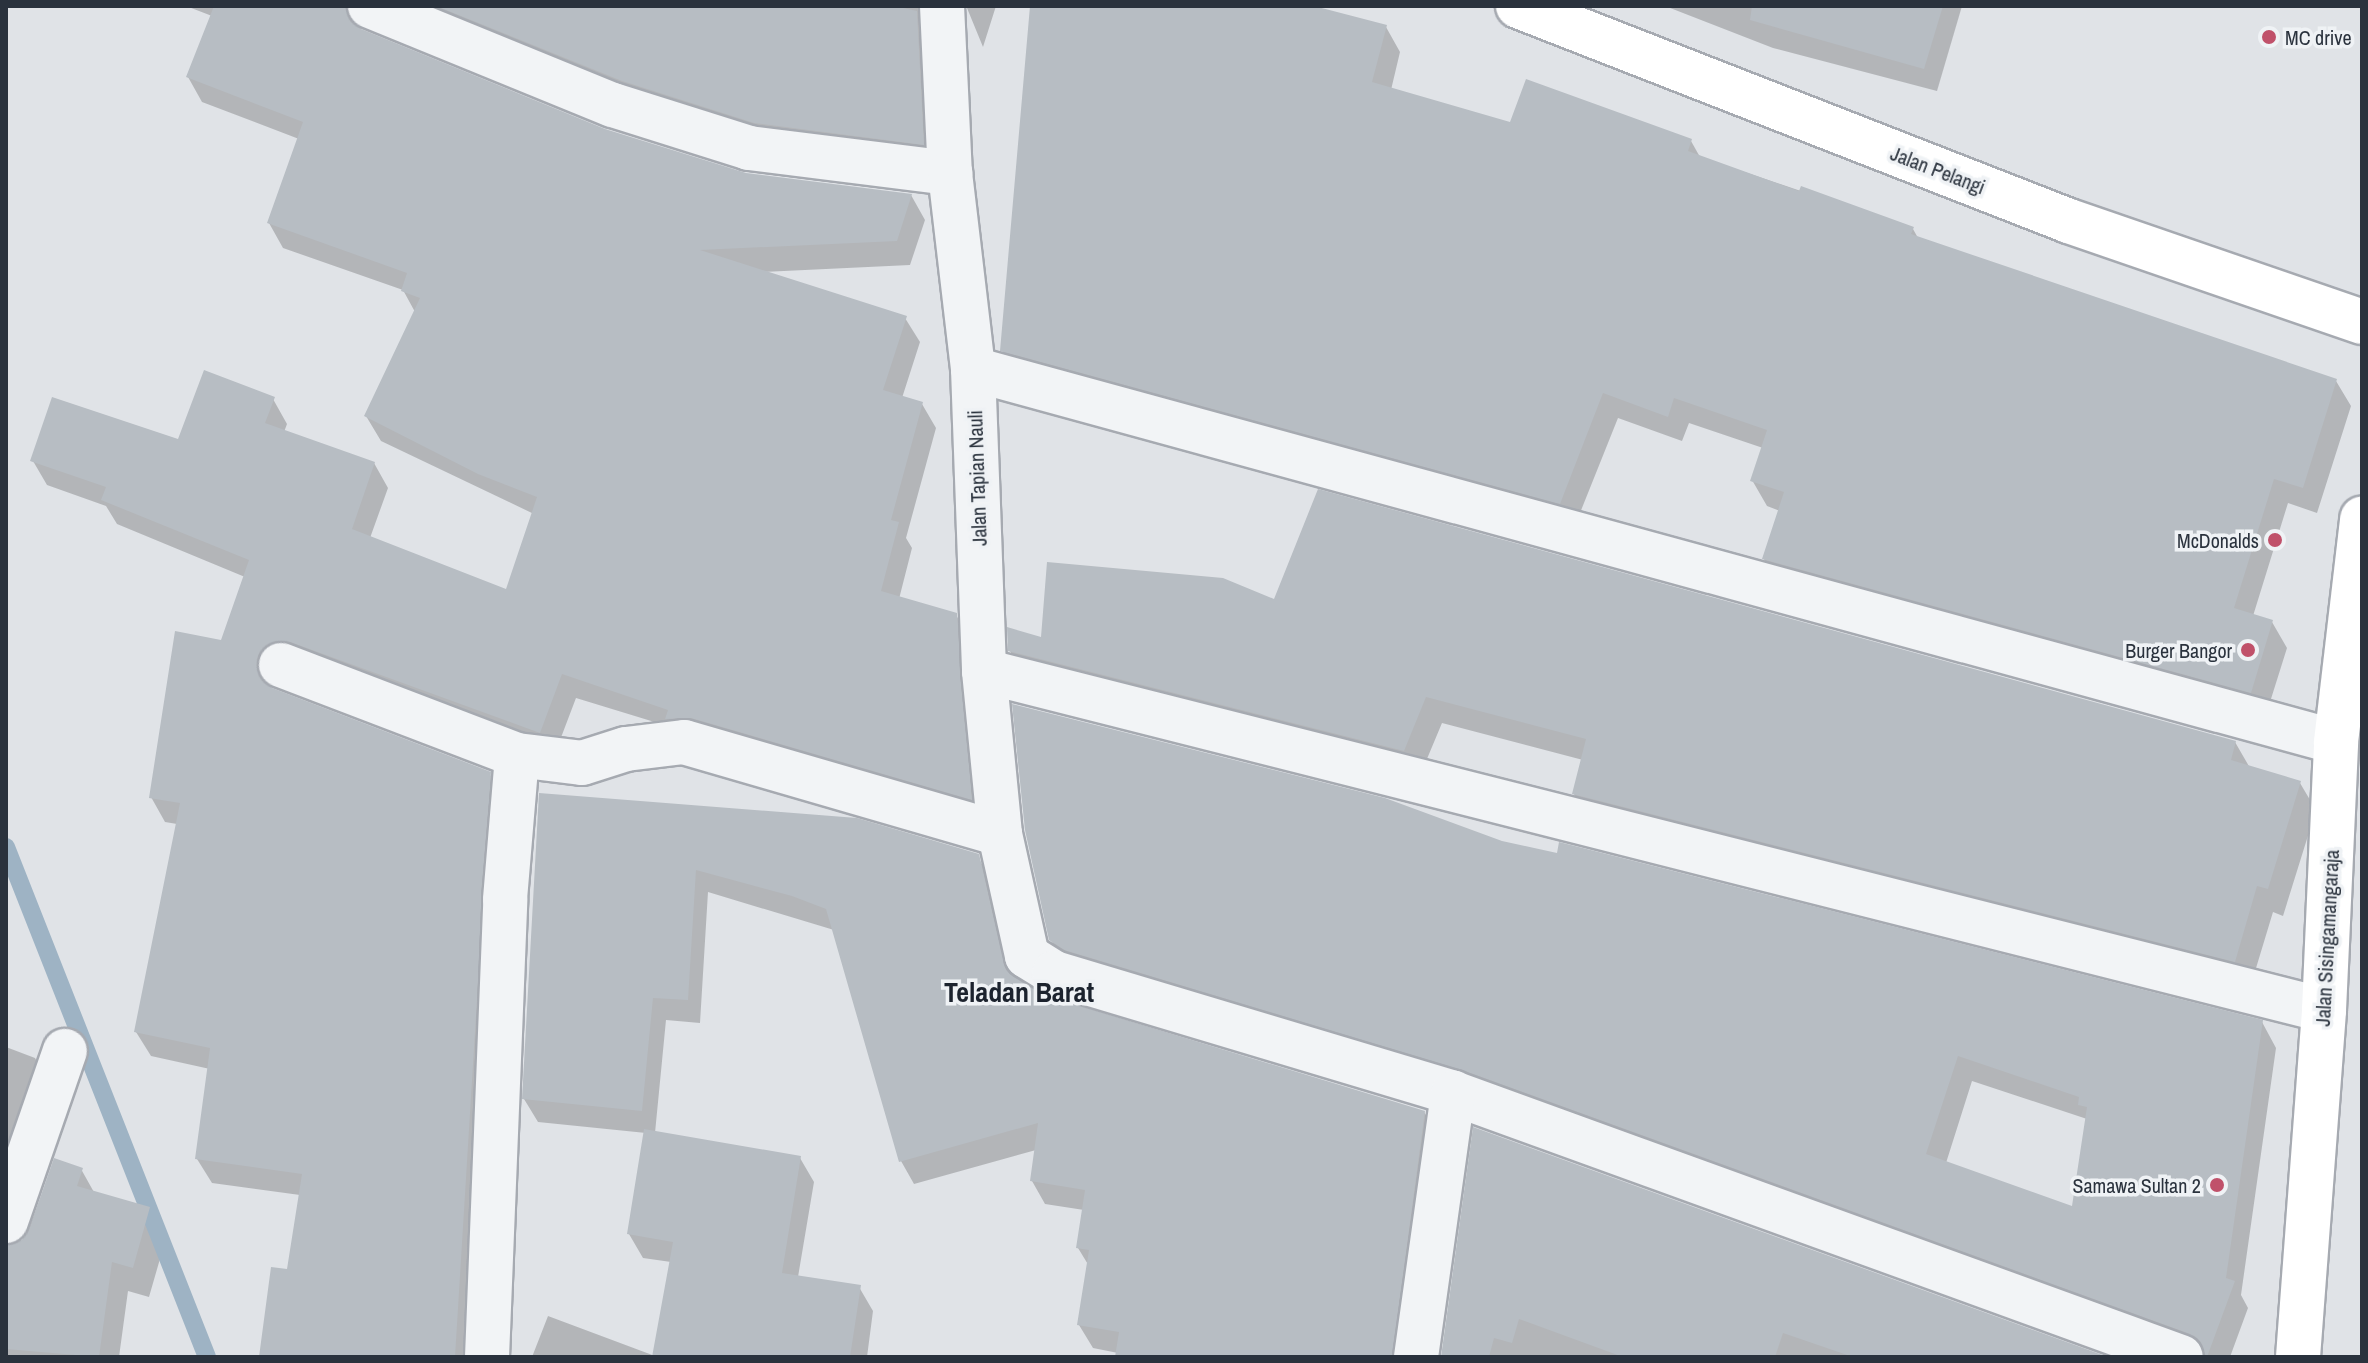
<!DOCTYPE html>
<html>
<head>
<meta charset="utf-8">
<style>
	body { margin:0 }
	#map { position:relative; width:2368px; height:1363px; overflow:hidden; background:#e0e3e7; font-family:"Archivo Narrow",sans-serif }
	div>[style] { position:absolute }
	[style*='--x'] { left:calc(var(--x)*1px); top:calc(var(--y)*1px); width:calc(var(--w)*1px); rotate:calc(var(--a)*1deg) }
	.shadow>* { inset:0; background:#0003 }
	.stream>* { height:18px; margin:-9px; padding:0 9px; transform-origin:9px; border-radius:9px; background:#9eb3c4 }
	.building>* { inset:0; background:#b7bdc3 }
	.roads { filter:drop-shadow(2px 0 #a6aab1) drop-shadow(-2px 0 #a6aab1) drop-shadow(0 2px #a6aab1) drop-shadow(0 -2px #a6aab1) }
	.minor>* { height:44px; margin:-22px; padding:0 22px; transform-origin:22px; border-radius:22px; background:#f2f4f6 }
	.major>* { height:44px; margin:-22px; padding:0 22px; transform-origin:22px; border-radius:22px; background:#fff }
	.dots>* { width:22px; height:22px; translate:-50% -50%; box-sizing:border-box; border:4px solid #eff2f5; border-radius:50% }
	span { translate:-50% -50%; white-space:nowrap; text-align:center; line-height:1.15; -webkit-text-stroke:7px #eff2f5; paint-order:stroke }
	.poi-label { font-size:20px; color:#2a323d }
	.left { translate:0 -50%; text-align:left }
	.right { translate:-100% -50%; text-align:right }
	.street-label { font-size:20px; color:#2a323d }
	.district-label { font-size:28px; color:#1c232e; font-weight:700 }
	.frame { position:absolute; inset:0; border:8px solid #2a323d; pointer-events:none }
</style>
</head>
<body>
<div id="map">
	<div class="shadow">
		<i style="clip-path:polygon(186px 6px,954px 6px,937px 168px,770px 148px,360px 23px,361px 31px,605px 131px,745px 175px,911px 195px,925px 220px,910px 265px,763px 272px,905px 318px,920px 342px,902px 398px,922px 404px,936px 428px,906px 538px,912px 548px,899px 599px,956px 615px,970px 640px,984px 823px,576px 698px,554px 756px,271px 681px,270px 690px,489px 773px,504px 798px,471px 1357px,261px 1357px,289px 1272px,300px 1195px,212px 1183px,197px 1159px,210px 1069px,151px 1056px,136px 1032px,177px 824px,165px 822px,151px 797px,177px 633px,222px 642px,245px 577px,117px 524px,106px 506px,47px 485px,33px 461px,179px 442px,273px 399px,287px 424px,284px 432px,374px 463px,388px 488px,370px 538px,508px 591px,534px 514px,381px 441px,366px 416px,415px 312px,403px 290px,283px 248px,269px 223px,299px 139px,202px 102px,188px 77px,212px 16px)"></i>
		<i style="clip-path:polygon(958px 6px,996px 6px,983px 47px,967px 8px)"></i>
		<i style="clip-path:polygon(1032px 6px,1306px 6px,1386px 27px,1400px 52px,1391px 90px,1511px 125px,1691px 141px,1700px 157px,1913px 229px,1918px 238px,2336px 381px,2351px 406px,2317px 513px,2288px 503px,2253px 616px,2272px 622px,2287px 648px,2265px 718px,1779px 584px,1764px 559px,1780px 511px,1767px 506px,1752px 480px,1763px 448px,1689px 423px,1682px 441px,1618px 418px,1574px 528px,1017px 376px,1002px 350px)"></i>
		<i style="clip-path:polygon(1665px 6px,1962px 6px,1937px 91px,1773px 48px)"></i>
		<i style="clip-path:polygon(1275px 602px,2235px 742px,2250px 768px,2300px 783px,2316px 810px,2283px 916px,2273px 912px,2250px 988px,1590px 821px,1574px 794px,1583px 760px,1442px 723px,1419px 778px,1026px 678px,1010px 651px,1043px 639px)"></i>
		<i style="clip-path:polygon(541px 795px,977px 856px,991px 879px,1015px 978px,1040px 996px,1424px 1112px,1438px 1136px,1407px 1357px,1117px 1357px,1118px 1353px,1093px 1348px,1079px 1325px,1089px 1266px,1078px 1248px,1084px 1210px,1045px 1204px,1032px 1181px,1036px 1150px,914px 1184px,901px 1161px,834px 930px,708px 892px,700px 1023px,666px 1020px,655px 1133px,800px 1158px,814px 1182px,798px 1277px,859px 1287px,873px 1311px,867px 1357px,532px 1357px,548px 1316px,655px 1356px,671px 1262px,643px 1258px,629px 1234px,646px 1133px,538px 1122px,524px 1099px)"></i>
		<i style="clip-path:polygon(evenodd,1501px 843px,2262px 1022px,2276px 1048px,2241px 1295px,2248px 1308px,2230px 1357px,2202px 1357px,1066px 966px,1051px 940px,1501px 843px,1972px 1081px,2087px 1119px,2074px 1208px,1946px 1163px,1972px 1081px)"></i>
		<i style="clip-path:polygon(6px 1047px,35px 1058px,52px 1088px,6px 1222px)"></i>
		<i style="clip-path:polygon(1475px 1130px,2102px 1357px,1443px 1357px)"></i>
		<i style="clip-path:polygon(55px 1161px,81px 1169px,95px 1194px,148px 1208px,166px 1238px,149px 1297px,128px 1291px,119px 1357px,6px 1357px,6px 1246px,24px 1241px)"></i>
	</div>
	<div class="stream">
		<i style="--x:6;--y:847;--w:548;--a:68.49"></i>
	</div>
	<div class="building">
		<i style="clip-path:polygon(214px 6px,346px 6px,350px 21px,361px 29px,605px 129px,746px 173px,912px 194px,897px 241px,700px 250px,907px 316px,883px 390px,923px 402px,891px 520px,899px 522px,881px 591px,957px 613px,972px 800px,691px 718px,665px 719px,668px 710px,562px 674px,540px 733px,290px 642px,276px 641px,258px 655px,257px 670px,272px 688px,491px 772px,455px 1357px,259px 1357px,271px 1267px,287px 1269px,302px 1174px,195px 1159px,210px 1048px,134px 1032px,180px 803px,149px 798px,175px 631px,221px 640px,249px 560px,101px 500px,106px 487px,30px 461px,52px 397px,178px 439px,204px 370px,275px 397px,265px 423px,375px 462px,352px 529px,506px 589px,537px 497px,478px 474px,364px 416px,420px 298px,401px 291px,407px 273px,267px 223px,303px 122px,186px 77px)"></i>
		<i style="clip-path:polygon(436px 6px,894px 6px,917px 11px,924px 145px,754px 123px,622px 81px)"></i>
		<i style="clip-path:polygon(1030px 6px,1314px 6px,1387px 25px,1372px 82px,1510px 122px,1526px 79px,1692px 139px,1688px 151px,1799px 191px,1801px 186px,1914px 227px,1911px 234px,2337px 379px,2303px 488px,2274px 479px,2234px 608px,2273px 620px,2251px 693px,1762px 559px,1784px 492px,1750px 481px,1767px 430px,1674px 398px,1668px 417px,1603px 393px,1560px 504px,1000px 351px)"></i>
		<i style="clip-path:polygon(1752px 6px,1943px 6px,1924px 69px,1750px 20px)"></i>
		<i style="clip-path:polygon(1318px 489px,2236px 741px,2231px 760px,2301px 781px,2268px 889px,2257px 886px,2235px 962px,1572px 794px,1586px 739px,1426px 697px,1404px 751px,1008px 651px,1007px 627px,1041px 637px,1047px 562px,1223px 578px,1274px 599px)"></i>
		<i style="clip-path:polygon(evenodd,1012px 704px,1385px 798px,1502px 841px,1557px 853px,1559px 842px,2263px 1020px,2226px 1278px,2235px 1281px,2207px 1357px,2190px 1334px,1462px 1070px,1064px 950px,1049px 940px,1025px 830px,1012px 704px,1958px 1056px,2079px 1097px,2078px 1105px,2087px 1107px,2072px 1206px,1926px 1154px,1958px 1056px)"></i>
		<i style="clip-path:polygon(539px 793px,857px 818px,979px 854px,1006px 970px,1041px 994px,1425px 1111px,1392px 1357px,1115px 1357px,1119px 1332px,1077px 1325px,1089px 1250px,1076px 1248px,1085px 1190px,1030px 1181px,1038px 1123px,899px 1162px,826px 909px,792px 896px,696px 870px,688px 1000px,653px 998px,642px 1111px,522px 1099px)"></i>
		<i style="clip-path:polygon(1473px 1127px,2108px 1357px,1853px 1357px,1783px 1333px,1775px 1357px,1623px 1357px,1519px 1319px,1512px 1343px,1494px 1338px,1489px 1357px,1441px 1357px)"></i>
		<i style="clip-path:polygon(644px 1129px,801px 1156px,782px 1273px,861px 1285px,850px 1357px,652px 1357px,673px 1242px,627px 1234px)"></i>
		<i style="clip-path:polygon(54px 1158px,83px 1168px,77px 1186px,150px 1207px,133px 1268px,112px 1262px,99px 1357px,6px 1349px,6px 1245px,22px 1240px,29px 1230px)"></i>
	</div>
	<div class="roads">
		<div class="minor">
			<i style="--x:370;--y:6;--w:262;--a:22.2"></i>
			<i style="--x:613;--y:105;--w:143;--a:17.5"></i>
			<i style="--x:749;--y:148;--w:203;--a:7.1"></i>
			<i style="--x:942;--y:6;--w:167;--a:87.3"></i>
			<i style="--x:950;--y:173;--w:197;--a:83.3"></i>
			<i style="--x:973;--y:369;--w:302;--a:87.9"></i>
			<i style="--x:984;--y:671;--w:164;--a:84.4"></i>
			<i style="--x:1000;--y:834;--w:125;--a:77.5"></i>
			<i style="--x:1027;--y:956;--w:32;--a:32"></i>
			<i style="--x:1054;--y:973;--w:417;--a:16.7"></i>
			<i style="--x:1453;--y:1093;--w:774;--a:19.93"></i>
			<i style="--x:973;--y:369;--w:1413;--a:15.3"></i>
			<i style="--x:281;--y:665;--w:253;--a:20.9"></i>
			<i style="--x:984;--y:671;--w:1382;--a:14.2"></i>
			<i style="--x:6;--y:1221;--w:180;--a:-70.9"></i>
			<i style="--x:487;--y:1357;--w:458;--a:-87.7"></i>
			<i style="--x:505;--y:899;--w:144;--a:-85.2"></i>
			<i style="--x:517;--y:755;--w:65;--a:7"></i>
			<i style="--x:582;--y:763;--w:46;--a:-17.7"></i>
			<i style="--x:626;--y:749;--w:58;--a:-6.9"></i>
			<i style="--x:684;--y:742;--w:329;--a:16.2"></i>
			<i style="--x:1416;--y:1357;--w:267;--a:-82"></i>
		</div>
		<div class="major">
			<i style="--x:1518;--y:6;--w:591;--a:21.32"></i>
			<i style="--x:2069;--y:221;--w:310;--a:19"></i>
			<i style="--x:2298;--y:1357;--w:348;--a:-85.7"></i>
			<i style="--x:2324;--y:1010;--w:268;--a:-87.4"></i>
			<i style="--x:2336;--y:742;--w:225;--a:-83.3"></i>
		</div>
	</div>
	<div class="dots">
		<i style="left:2269px;top:37px;background:#c0516a"></i>
		<i style="left:2275px;top:540px;background:#c0516a"></i>
		<i style="left:2248px;top:650px;background:#c0516a"></i>
		<i style="left:2217px;top:1185px;background:#c0516a"></i>
	</div>
	<div class="poi-label">
		<span class="left" style="left:2285px;top:37px">MC drive</span>
		<span class="right" style="left:2259px;top:540px">McDonalds</span>
		<span class="right" style="left:2232px;top:650px">Burger Bangor</span>
		<span class="right" style="left:2201px;top:1185px">Samawa Sultan 2</span>
	</div>
	<div class="street-label">
		<span style="left:1938px;top:170px;rotate:21deg">Jalan Pelangi</span>
		<span style="left:977px;top:478px;rotate:-92deg">Jalan Tapian Nauli</span>
		<span style="left:2327px;top:938px;rotate:-87deg">Jalan Sisingamangaraja</span>
	</div>
	<div class="district-label">
		<span style="left:1019px;top:992px">Teladan Barat</span>
	</div>
	<div class="frame"></div>
</div>
</body>
</html>
